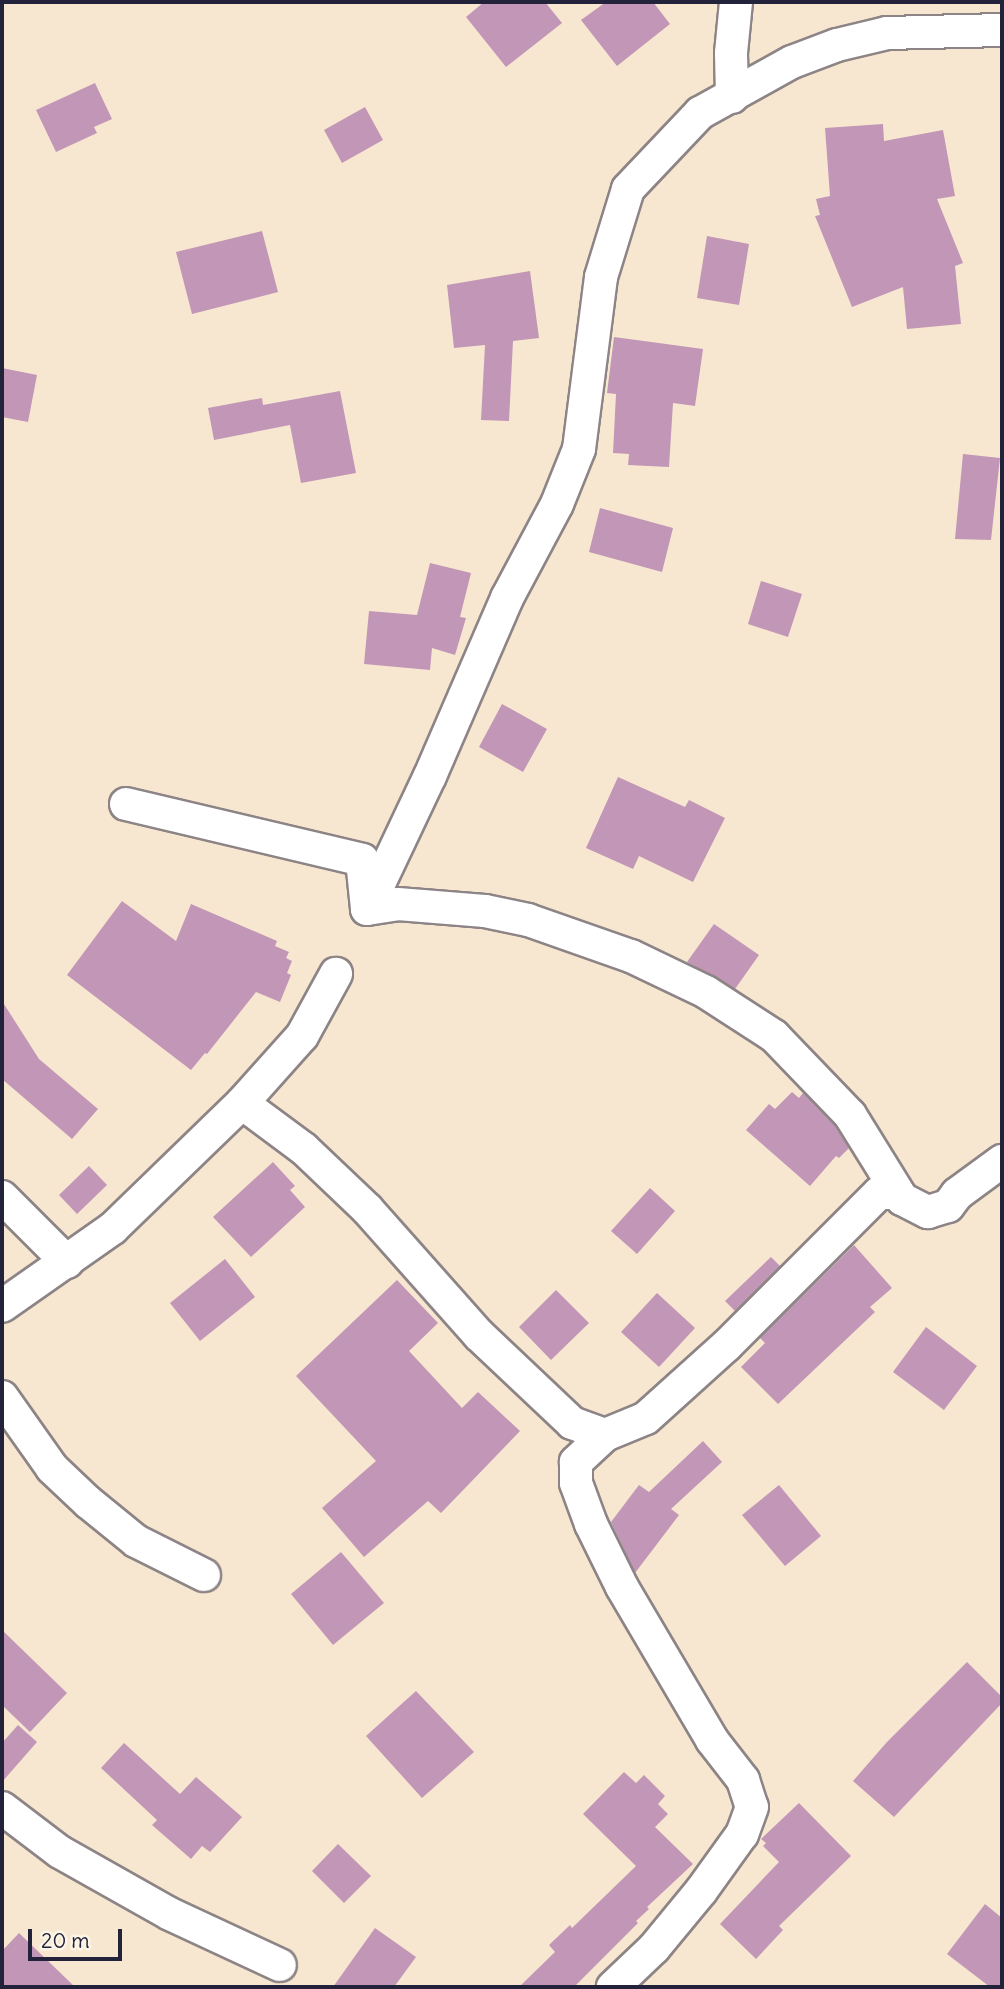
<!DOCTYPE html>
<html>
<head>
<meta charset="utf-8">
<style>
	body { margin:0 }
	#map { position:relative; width:1004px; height:1989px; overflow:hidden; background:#f8e7d0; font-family:Delius,sans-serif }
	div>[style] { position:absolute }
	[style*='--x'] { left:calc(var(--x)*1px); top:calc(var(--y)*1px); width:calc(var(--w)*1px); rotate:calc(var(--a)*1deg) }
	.building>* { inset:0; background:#c196b6 }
	.roads { filter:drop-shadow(2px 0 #8d8486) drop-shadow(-2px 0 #8d8486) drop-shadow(0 2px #8d8486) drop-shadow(0 -2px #8d8486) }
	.minor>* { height:32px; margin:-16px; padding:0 16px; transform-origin:16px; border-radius:16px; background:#fff }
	span { translate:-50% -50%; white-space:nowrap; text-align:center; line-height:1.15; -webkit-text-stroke:5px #fcf5e5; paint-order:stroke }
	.frame { position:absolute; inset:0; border:4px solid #22223b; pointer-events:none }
	.scale { position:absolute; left:28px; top:1929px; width:94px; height:32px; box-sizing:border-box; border:4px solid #22223b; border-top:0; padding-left:9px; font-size:21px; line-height:24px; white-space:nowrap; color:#22223b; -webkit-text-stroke:5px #fcf5e5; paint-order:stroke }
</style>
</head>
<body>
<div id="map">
	<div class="building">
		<i style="clip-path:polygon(484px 2px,545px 2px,562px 23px,506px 67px,466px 17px)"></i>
		<i style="clip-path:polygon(606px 2px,653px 2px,670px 24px,617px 66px,581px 20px)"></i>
		<i style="clip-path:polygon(95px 83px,112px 119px,94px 127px,97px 133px,56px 152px,36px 110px)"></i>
		<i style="clip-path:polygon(365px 107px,383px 140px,342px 163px,324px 130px)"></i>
		<i style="clip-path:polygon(883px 124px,884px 141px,943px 130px,955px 196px,937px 199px,963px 263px,955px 266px,961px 324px,907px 329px,903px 287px,852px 307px,815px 216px,820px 215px,816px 199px,830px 196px,825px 128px)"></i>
		<i style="clip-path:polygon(262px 231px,278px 292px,192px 314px,176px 252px)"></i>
		<i style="clip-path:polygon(707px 236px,749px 244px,739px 305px,697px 298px)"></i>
		<i style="clip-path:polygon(530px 271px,539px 338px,513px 341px,509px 421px,481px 420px,485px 345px,454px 348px,447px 285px)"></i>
		<i style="clip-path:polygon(614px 337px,703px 349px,695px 406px,673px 403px,669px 467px,628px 465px,629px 454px,613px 453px,616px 394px,607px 393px)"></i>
		<i style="clip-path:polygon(2px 368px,37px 375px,28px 422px,2px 417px)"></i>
		<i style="clip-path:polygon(340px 391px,356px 473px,301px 483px,290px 425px,214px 440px,208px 408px,262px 398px,263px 405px)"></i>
		<i style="clip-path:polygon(963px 454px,1000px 458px,991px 540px,955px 539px)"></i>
		<i style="clip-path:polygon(600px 508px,673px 528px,662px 572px,589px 552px)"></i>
		<i style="clip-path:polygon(430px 563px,471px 573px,460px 617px,466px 618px,455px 655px,432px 648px,430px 670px,364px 664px,369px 611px,417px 615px)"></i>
		<i style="clip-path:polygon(761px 581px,802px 594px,788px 637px,748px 624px)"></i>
		<i style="clip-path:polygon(502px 704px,547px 729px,523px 772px,479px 747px)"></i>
		<i style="clip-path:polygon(618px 777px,685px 807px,689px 800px,725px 818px,693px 882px,639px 856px,633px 869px,586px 848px)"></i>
		<i style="clip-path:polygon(122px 901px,176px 941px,191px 904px,277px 941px,275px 946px,289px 952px,286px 958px,292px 961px,287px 973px,291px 975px,280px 1002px,256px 992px,207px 1054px,205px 1053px,191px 1070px,67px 975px)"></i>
		<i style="clip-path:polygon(714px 924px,759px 955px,735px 989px,687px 962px)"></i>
		<i style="clip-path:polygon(2px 1001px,39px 1059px,98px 1109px,72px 1139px,2px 1079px)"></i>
		<i style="clip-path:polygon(792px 1092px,799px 1098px,803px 1093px,835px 1126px,849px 1148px,839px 1158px,836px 1156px,810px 1186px,746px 1130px,769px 1104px,775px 1109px)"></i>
		<i style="clip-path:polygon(273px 1162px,295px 1186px,290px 1190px,305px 1207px,251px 1257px,213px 1217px)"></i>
		<i style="clip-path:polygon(89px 1166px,107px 1185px,77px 1214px,59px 1195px)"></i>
		<i style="clip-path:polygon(650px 1188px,675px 1211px,637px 1254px,611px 1231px)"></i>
		<i style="clip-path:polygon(854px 1245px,892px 1288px,870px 1307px,875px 1312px,778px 1404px,741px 1367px,765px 1343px,760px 1338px)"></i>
		<i style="clip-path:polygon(771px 1257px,780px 1266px,735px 1311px,725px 1301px)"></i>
		<i style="clip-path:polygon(225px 1259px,255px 1297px,200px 1341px,170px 1303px)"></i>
		<i style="clip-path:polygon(397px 1280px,438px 1323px,409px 1351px,462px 1408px,478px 1392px,520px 1431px,441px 1513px,428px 1501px,364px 1557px,322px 1508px,376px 1461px,296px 1376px)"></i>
		<i style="clip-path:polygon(556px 1290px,589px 1323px,551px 1360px,519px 1327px)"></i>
		<i style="clip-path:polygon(657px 1293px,695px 1328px,659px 1367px,621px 1332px)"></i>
		<i style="clip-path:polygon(926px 1327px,977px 1366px,944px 1410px,893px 1372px)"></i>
		<i style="clip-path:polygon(703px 1441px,722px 1462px,671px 1509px,679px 1515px,635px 1573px,611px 1522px,639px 1485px,649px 1492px)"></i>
		<i style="clip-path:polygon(779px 1485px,821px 1536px,785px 1566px,742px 1515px)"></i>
		<i style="clip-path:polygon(341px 1552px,384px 1603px,333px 1645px,291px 1594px)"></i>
		<i style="clip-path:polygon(2px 1630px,67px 1693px,30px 1732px,2px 1705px)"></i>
		<i style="clip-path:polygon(967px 1662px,1002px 1697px,1002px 1703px,894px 1817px,853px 1781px,887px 1742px)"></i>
		<i style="clip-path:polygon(416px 1691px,474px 1752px,422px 1798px,366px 1736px)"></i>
		<i style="clip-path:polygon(18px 1725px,37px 1742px,2px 1782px,2px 1743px)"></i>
		<i style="clip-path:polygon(124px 1743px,180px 1794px,196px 1777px,242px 1817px,210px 1852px,202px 1846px,191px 1859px,152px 1825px,157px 1820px,101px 1768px)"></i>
		<i style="clip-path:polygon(624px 1772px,636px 1783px,644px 1775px,665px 1796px,658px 1804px,668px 1814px,655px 1827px,693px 1864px,647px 1907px,649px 1909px,636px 1921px,638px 1923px,574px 1987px,519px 1987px,555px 1952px,549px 1945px,570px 1925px,572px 1928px,636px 1866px,583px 1814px)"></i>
		<i style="clip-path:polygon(799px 1803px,851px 1856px,779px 1926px,783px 1930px,756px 1959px,720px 1924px,779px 1862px,763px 1846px,766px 1843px,761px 1839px)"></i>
		<i style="clip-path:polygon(338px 1844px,371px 1876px,344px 1903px,312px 1871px)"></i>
		<i style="clip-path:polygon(985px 1904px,1002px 1918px,1002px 1987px,990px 1987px,947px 1954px)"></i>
		<i style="clip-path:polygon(375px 1928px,416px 1957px,394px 1987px,333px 1987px)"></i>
		<i style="clip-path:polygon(19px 1933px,75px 1987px,2px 1987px,2px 1951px)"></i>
	</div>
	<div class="roads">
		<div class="minor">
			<i style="--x:732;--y:97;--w:44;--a:-91.3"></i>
			<i style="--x:731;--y:53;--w:51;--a:-84.4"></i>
			<i style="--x:126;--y:804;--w:243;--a:13.3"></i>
			<i style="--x:362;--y:860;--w:48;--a:84.1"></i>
			<i style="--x:367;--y:909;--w:147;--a:-64.7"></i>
			<i style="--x:430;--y:776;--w:194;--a:-66.6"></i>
			<i style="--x:507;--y:598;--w:106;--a:-62"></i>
			<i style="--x:557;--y:504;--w:59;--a:-68.2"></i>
			<i style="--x:579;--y:449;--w:173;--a:-82.7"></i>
			<i style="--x:601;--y:277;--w:92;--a:-72.9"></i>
			<i style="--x:628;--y:189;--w:105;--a:-46.5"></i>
			<i style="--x:700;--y:113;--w:105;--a:-29"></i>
			<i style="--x:792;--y:62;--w:48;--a:-20.7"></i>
			<i style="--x:837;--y:45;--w:51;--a:-13.5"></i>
			<i style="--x:887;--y:33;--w:115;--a:-1.5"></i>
			<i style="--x:367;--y:909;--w:31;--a:-9"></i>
			<i style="--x:398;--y:904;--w:87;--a:4.6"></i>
			<i style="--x:485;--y:911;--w:44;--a:11.8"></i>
			<i style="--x:528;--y:920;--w:109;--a:19.3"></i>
			<i style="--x:631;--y:956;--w:83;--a:25.6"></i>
			<i style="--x:706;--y:992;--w:81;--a:32.9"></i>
			<i style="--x:774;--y:1036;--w:110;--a:46.1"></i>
			<i style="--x:850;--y:1115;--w:99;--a:58.2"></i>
			<i style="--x:902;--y:1199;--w:29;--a:27"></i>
			<i style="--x:928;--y:1212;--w:21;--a:-17"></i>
			<i style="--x:948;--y:1206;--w:15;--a:-53"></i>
			<i style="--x:957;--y:1194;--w:56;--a:-36.3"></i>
			<i style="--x:242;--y:1103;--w:77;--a:36.6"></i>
			<i style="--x:304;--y:1149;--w:88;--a:43.6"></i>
			<i style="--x:368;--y:1210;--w:167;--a:48.4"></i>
			<i style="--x:479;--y:1335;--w:128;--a:43.4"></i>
			<i style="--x:572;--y:1423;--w:35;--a:20"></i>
			<i style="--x:605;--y:1435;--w:44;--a:-22.5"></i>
			<i style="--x:646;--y:1418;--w:108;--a:-42"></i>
			<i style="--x:726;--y:1346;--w:216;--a:-45"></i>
			<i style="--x:879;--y:1193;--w:19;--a:0"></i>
			<i style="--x:2;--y:1197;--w:92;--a:45"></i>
			<i style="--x:2;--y:1306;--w:136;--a:-35.1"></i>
			<i style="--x:113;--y:1228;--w:180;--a:-44.1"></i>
			<i style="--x:242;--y:1103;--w:90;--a:-48.2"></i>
			<i style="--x:302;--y:1036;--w:71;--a:-61.3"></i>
			<i style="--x:2;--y:1397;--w:87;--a:54.8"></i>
			<i style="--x:52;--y:1468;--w:50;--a:43.4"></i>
			<i style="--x:88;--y:1502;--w:62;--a:39.1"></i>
			<i style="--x:136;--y:1541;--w:76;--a:26.6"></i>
			<i style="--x:605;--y:1435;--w:40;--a:137"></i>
			<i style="--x:576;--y:1462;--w:21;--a:90"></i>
			<i style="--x:576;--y:1483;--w:44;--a:69.9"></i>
			<i style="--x:591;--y:1524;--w:70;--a:63.8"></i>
			<i style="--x:622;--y:1587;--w:178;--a:59.5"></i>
			<i style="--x:712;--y:1740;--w:51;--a:52.2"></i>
			<i style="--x:743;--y:1780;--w:28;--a:72"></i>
			<i style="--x:752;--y:1807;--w:29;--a:110"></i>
			<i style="--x:742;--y:1834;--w:70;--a:125.7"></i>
			<i style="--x:701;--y:1891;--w:74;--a:129.5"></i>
			<i style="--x:654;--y:1948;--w:57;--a:136.4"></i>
			<i style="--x:2;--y:1808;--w:73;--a:37.2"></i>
			<i style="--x:60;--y:1852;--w:126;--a:29.4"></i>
			<i style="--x:170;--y:1914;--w:121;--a:24.9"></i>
		</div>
	</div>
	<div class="frame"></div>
	<div class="scale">20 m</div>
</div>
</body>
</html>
